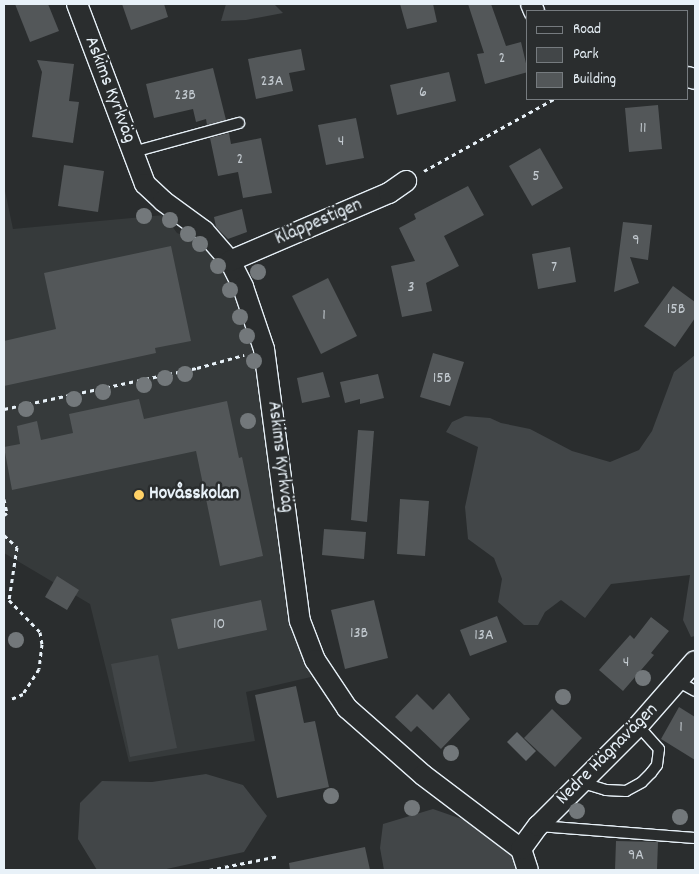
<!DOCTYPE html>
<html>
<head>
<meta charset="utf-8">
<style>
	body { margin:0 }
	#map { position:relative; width:699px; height:874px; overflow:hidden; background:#2a2d2e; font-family:Dekko,sans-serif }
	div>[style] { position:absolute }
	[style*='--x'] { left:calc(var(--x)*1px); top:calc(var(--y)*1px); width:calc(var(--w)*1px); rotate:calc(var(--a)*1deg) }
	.built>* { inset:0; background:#363a3b }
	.green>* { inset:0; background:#424648 }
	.water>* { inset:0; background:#63686b }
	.building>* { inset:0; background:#535759 }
	.path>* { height:3px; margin-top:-1.5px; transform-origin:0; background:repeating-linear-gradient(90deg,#e8f1f8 0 4px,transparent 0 8px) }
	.roads { filter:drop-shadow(1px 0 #e8f1f8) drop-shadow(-1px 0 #e8f1f8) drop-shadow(0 1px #e8f1f8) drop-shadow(0 -1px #e8f1f8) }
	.service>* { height:10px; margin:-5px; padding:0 5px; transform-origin:5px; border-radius:5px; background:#2a2d2e }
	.minor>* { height:20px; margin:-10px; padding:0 10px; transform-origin:10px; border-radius:10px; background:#2a2d2e }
	.trees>* { width:16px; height:16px; margin:-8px; border-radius:50%; background:#73787b }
	.dots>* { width:14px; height:14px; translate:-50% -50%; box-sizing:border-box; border:2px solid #2a2d2e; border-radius:50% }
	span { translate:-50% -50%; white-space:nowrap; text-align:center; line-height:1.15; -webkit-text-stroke:5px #2a2d2e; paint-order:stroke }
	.number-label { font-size:16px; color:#c3cad0 }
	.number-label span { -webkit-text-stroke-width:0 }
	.street-label { font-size:19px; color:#e8f1f8 }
	.poi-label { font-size:19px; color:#e8f1f8; font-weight:700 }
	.left { translate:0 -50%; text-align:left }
	.frame { position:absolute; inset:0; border:5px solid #e8f1f8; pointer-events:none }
	.legend { position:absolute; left:526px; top:10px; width:162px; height:90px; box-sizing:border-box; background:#2a2d2e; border:1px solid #767b7f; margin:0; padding:6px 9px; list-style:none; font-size:15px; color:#e8f1f8 }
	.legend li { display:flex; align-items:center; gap:10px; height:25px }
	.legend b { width:25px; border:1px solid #767b7f }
</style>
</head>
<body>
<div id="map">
	<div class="built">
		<i style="clip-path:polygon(4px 186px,13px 229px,164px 215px,177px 233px,203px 243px,230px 277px,250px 333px,267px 436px,283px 581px,311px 677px,246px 692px,255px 741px,129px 762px,90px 604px,4px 553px)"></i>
	</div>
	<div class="green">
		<i style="clip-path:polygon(226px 4px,274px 4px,283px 13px,246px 20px,221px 21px)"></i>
		<i style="clip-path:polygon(695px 355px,695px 636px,691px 637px,683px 620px,690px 575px,611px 584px,585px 618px,561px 600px,545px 612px,538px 625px,524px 625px,498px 602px,502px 579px,494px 558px,468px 539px,465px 507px,478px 447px,446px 432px,452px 422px,465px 416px,490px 418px,501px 423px,530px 429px,572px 451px,610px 462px,639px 450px,652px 431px,674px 372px)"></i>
		<i style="clip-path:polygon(158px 655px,177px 748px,130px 757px,111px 664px)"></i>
		<i style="clip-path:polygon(206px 774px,243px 785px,267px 816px,244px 852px,162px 870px,97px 870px,78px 839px,80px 803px,102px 781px,152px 782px)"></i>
		<i style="clip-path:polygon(433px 809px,476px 824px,515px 853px,524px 870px,384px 870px,380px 848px,383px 824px)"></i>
	</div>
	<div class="water">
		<i style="clip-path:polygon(517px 732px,536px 751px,526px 761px,507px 742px)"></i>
	</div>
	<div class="building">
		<i style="clip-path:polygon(15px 4px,48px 4px,59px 31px,30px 42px)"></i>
		<i style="clip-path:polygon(122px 4px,164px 4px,168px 17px,131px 30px)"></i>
		<i style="clip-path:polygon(400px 4px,433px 4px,437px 22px,407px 29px)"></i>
		<i style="clip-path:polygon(468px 4px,491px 4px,506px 46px,521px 42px,528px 72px,485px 84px,477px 54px,484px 53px)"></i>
		<i style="clip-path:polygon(301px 49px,305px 70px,289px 73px,293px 91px,256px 99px,248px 59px)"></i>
		<i style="clip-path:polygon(37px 60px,74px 64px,69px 101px,79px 102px,73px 143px,32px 137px,42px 72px)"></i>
		<i style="clip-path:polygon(213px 68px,226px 120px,207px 125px,206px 119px,196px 122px,193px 109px,154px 118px,146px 84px)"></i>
		<i style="clip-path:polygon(449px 72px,456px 101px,397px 115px,390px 85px)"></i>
		<i style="clip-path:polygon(658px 105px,662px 149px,629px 152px,625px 108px)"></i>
		<i style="clip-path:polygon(356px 118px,364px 158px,326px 165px,318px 125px)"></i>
		<i style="clip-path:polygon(229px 133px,231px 144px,261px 138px,272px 193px,243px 198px,238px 172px,218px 176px,210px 138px)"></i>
		<i style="clip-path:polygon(540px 148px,563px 188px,532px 206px,509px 166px)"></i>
		<i style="clip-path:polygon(64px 165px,104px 171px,98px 212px,58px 206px)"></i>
		<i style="clip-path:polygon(468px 186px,484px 215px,444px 236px,459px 266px,426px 283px,432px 311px,402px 317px,391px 266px,415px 261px,399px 228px,416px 219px,414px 214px)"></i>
		<i style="clip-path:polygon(242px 209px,247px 232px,228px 239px,216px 227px,214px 217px)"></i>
		<i style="clip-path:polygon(623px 222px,652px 225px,648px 260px,630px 257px,639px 283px,614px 292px)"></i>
		<i style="clip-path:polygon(171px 246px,191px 341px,155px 348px,156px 353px,4px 386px,4px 341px,56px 329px,44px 273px)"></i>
		<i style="clip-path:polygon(570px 247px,576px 282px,538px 289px,532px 254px)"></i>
		<i style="clip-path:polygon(328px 278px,357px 336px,321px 354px,292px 296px)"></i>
		<i style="clip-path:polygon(673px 286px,695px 302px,695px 318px,675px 347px,644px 326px)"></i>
		<i style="clip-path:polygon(433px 353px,464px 362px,450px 406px,420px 397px)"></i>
		<i style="clip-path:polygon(323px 372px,330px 397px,302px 403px,297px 378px)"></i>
		<i style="clip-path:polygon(378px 374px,384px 398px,360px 404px,360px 399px,345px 403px,340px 382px)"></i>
		<i style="clip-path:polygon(139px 399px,144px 419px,227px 401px,239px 458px,242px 457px,263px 556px,220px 566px,196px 451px,12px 490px,4px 447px,20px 444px,17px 426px,37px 421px,41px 440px,73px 433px,69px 414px)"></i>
		<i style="clip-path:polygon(358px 430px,374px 431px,367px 522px,351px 520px)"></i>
		<i style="clip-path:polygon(400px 499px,429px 501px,425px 556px,397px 554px)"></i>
		<i style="clip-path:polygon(324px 529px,366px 532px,364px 559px,322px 555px)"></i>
		<i style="clip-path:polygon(57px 576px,79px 590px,67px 610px,45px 597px)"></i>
		<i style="clip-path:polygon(261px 600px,267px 630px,178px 649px,171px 619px)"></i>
		<i style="clip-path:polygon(374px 600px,388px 658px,345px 669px,331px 610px)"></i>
		<i style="clip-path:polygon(497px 616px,507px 642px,470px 656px,460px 630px)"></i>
		<i style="clip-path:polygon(651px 617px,669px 631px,651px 653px,654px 655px,623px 691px,599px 670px,630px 635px,634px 639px)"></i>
		<i style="clip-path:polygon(296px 686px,304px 723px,315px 721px,329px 787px,277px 798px,255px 695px)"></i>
		<i style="clip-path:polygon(449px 693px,470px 719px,441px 749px,417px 726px,411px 732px,395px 717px,417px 694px,433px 710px)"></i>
		<i style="clip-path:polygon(679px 707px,695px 717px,695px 760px,661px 739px)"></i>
		<i style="clip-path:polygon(552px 709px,582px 738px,555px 767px,524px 738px)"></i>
		<i style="clip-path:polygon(616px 841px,658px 842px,657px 870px,615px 870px)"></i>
		<i style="clip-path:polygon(365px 847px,370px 870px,290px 870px,289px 863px)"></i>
	</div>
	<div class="path">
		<i style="--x:424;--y:171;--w:149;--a:-29"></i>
		<i style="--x:4;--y:409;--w:197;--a:-12"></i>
		<i style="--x:197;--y:368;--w:49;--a:-15.5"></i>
		<i style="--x:4;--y:499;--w:14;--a:78"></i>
		<i style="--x:7;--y:513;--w:4;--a:146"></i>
		<i style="--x:4;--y:535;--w:18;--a:43"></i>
		<i style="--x:17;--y:547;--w:54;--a:98.6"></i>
		<i style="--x:9;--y:600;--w:45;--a:45.9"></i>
		<i style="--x:40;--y:632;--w:12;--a:81"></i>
		<i style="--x:42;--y:644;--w:25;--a:97"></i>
		<i style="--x:39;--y:669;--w:30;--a:123"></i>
		<i style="--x:23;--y:694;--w:15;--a:157"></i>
		<i style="--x:209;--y:870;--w:71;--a:-11.3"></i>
	</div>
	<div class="roads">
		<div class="service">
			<i style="--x:133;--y:152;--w:110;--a:-15.3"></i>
			<i style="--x:679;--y:682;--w:18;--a:29"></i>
			<i style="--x:583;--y:783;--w:24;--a:17"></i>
			<i style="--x:606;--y:790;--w:20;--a:3"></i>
			<i style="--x:626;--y:791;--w:18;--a:-29"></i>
			<i style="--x:642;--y:782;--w:13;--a:-45"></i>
			<i style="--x:651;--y:773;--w:10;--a:-53"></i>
			<i style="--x:657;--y:765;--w:16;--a:-83"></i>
			<i style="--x:659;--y:749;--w:31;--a:-132"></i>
			<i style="--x:539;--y:826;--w:156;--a:4.4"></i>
		</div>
		<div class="minor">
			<i style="--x:77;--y:4;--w:192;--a:69.3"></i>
			<i style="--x:145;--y:184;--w:25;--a:43"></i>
			<i style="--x:163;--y:201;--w:51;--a:36.2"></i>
			<i style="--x:204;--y:231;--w:40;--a:49"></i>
			<i style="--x:230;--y:261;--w:29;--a:63"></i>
			<i style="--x:243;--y:287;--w:65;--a:71.3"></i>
			<i style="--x:264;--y:349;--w:274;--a:82.5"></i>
			<i style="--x:300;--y:621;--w:42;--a:69"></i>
			<i style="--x:315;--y:660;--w:58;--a:56.3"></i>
			<i style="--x:347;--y:708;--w:101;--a:41.4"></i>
			<i style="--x:423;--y:775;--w:123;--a:37.1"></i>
			<i style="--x:521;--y:849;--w:22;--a:72"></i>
			<i style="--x:531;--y:4;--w:8;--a:67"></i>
			<i style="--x:688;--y:77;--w:7;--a:16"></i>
			<i style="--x:230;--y:261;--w:173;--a:-23.2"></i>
			<i style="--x:389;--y:193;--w:21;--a:-35"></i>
			<i style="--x:521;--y:849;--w:29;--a:-54"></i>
			<i style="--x:538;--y:826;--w:141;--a:-45"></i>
			<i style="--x:638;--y:726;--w:86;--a:-48.8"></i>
		</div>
	</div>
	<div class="trees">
		<i style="left:144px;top:216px"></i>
		<i style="left:170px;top:220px"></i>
		<i style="left:188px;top:234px"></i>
		<i style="left:200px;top:244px"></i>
		<i style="left:218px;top:266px"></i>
		<i style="left:258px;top:272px"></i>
		<i style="left:230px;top:290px"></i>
		<i style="left:240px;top:317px"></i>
		<i style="left:247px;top:336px"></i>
		<i style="left:254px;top:361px"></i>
		<i style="left:185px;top:374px"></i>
		<i style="left:165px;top:378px"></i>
		<i style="left:144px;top:385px"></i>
		<i style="left:103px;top:392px"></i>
		<i style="left:74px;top:399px"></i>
		<i style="left:26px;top:409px"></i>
		<i style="left:248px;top:421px"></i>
		<i style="left:16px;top:640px"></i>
		<i style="left:643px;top:678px"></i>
		<i style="left:563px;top:697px"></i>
		<i style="left:451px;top:753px"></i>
		<i style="left:331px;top:796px"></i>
		<i style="left:412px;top:808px"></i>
		<i style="left:577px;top:811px"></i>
		<i style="left:680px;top:817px"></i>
	</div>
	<div class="dots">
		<i style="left:139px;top:495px;background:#ffd166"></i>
	</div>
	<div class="number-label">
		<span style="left:502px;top:59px">2</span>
		<span style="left:272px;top:82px">23A</span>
		<span style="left:423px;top:93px">6</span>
		<span style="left:185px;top:96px">23B</span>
		<span style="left:643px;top:129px">11</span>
		<span style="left:341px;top:142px">4</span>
		<span style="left:240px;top:160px">2</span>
		<span style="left:536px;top:177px">5</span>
		<span style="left:636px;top:241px">9</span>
		<span style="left:554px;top:268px">7</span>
		<span style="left:411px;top:288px">3</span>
		<span style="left:676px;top:310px">15B</span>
		<span style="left:324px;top:316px">1</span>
		<span style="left:442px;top:379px">15B</span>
		<span style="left:219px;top:625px">10</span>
		<span style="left:359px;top:634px">13B</span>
		<span style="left:484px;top:636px">13A</span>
		<span style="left:626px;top:663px">4</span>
		<span style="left:681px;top:728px">1</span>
		<span style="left:636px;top:856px">9A</span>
	</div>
	<div class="street-label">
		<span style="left:109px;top:90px;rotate:69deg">Askims Kyrkväg</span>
		<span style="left:319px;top:223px;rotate:-23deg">Kläppestigen</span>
		<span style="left:279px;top:457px;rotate:83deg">Askims Kyrkväg</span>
		<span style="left:608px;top:755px;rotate:-45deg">Nedre Hägnavägen</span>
	</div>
	<div class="poi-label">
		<span class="left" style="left:149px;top:495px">Hovåsskolan</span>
	</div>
	<div class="frame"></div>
	<ul class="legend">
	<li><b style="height:6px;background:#2a2d2e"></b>Road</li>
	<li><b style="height:14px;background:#424648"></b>Park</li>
	<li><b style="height:14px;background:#535759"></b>Building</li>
	</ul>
</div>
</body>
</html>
